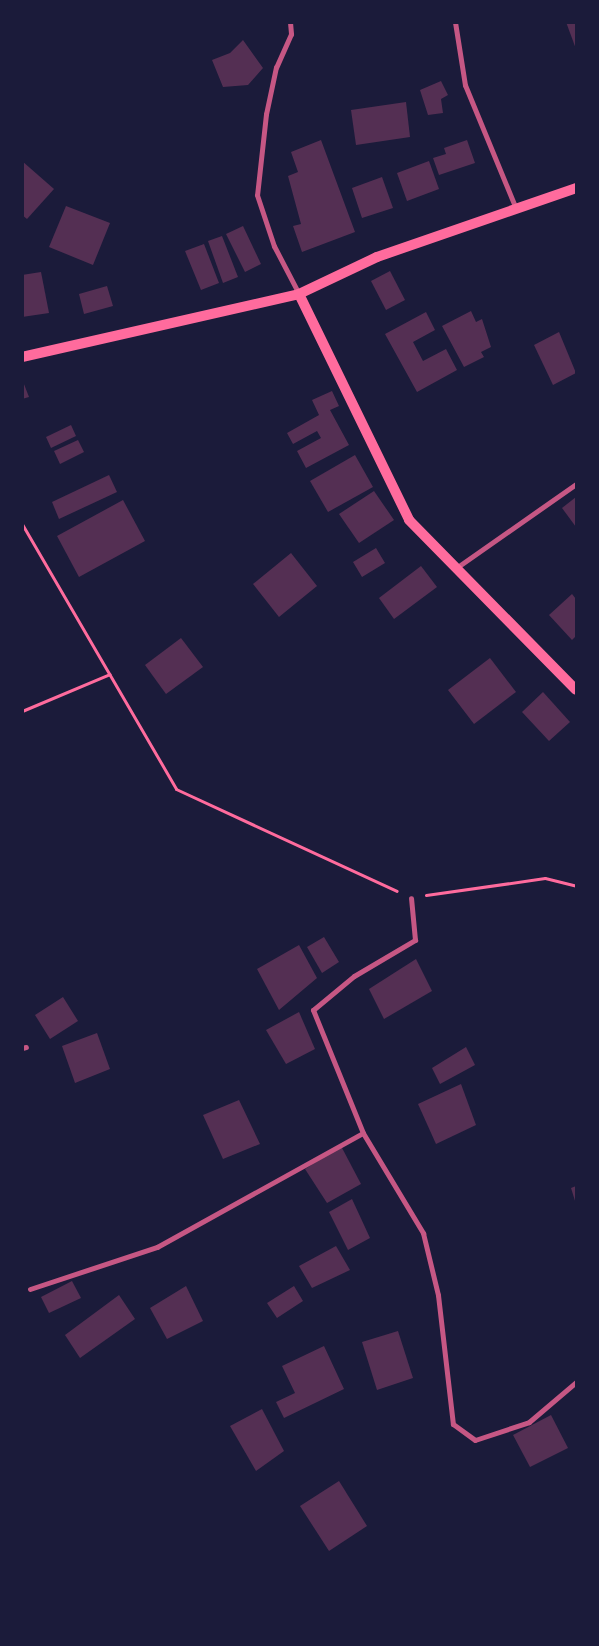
<!DOCTYPE html>
<html>
<head>
<meta charset="utf-8">
<style>
	body { margin:0 }
	#map { position:relative; width:599px; height:1646px; overflow:hidden; background:#1b1b3a; font-family:"PT Sans Narrow",sans-serif }
	div>[style] { position:absolute }
	[style*='--x'] { left:calc(var(--x)*1px); top:calc(var(--y)*1px); width:calc(var(--w)*1px); rotate:calc(var(--a)*1deg) }
	.building>* { inset:0; background:#542f53 }
	.path>* { height:3px; margin:-1.5px; padding:0 1.5px; transform-origin:1.5px; border-radius:1.5px; background:#ff6b9d }
	.minor>* { height:5px; margin:-2.5px; padding:0 2.5px; transform-origin:2.5px; border-radius:2.5px; background:#c65784 }
	.secondary>* { height:10px; margin:-5px; padding:0 5px; transform-origin:5px; border-radius:5px; background:#ff6b9d }
	span { translate:-50% -50%; white-space:nowrap; text-align:center; line-height:1.15; -webkit-text-stroke:4px #1b1b3a; paint-order:stroke }
	.frame { position:absolute; inset:0; border:24px solid #1b1b3a; pointer-events:none }
</style>
</head>
<body>
<div id="map">
	<div class="building">
		<i style="clip-path:polygon(566px 22px,576px 22px,576px 49px)"></i>
		<i style="clip-path:polygon(243px 40px,263px 68px,248px 85px,223px 87px,212px 60px,230px 53px)"></i>
		<i style="clip-path:polygon(441px 81px,448px 95px,441px 99px,443px 113px,428px 115px,420px 90px)"></i>
		<i style="clip-path:polygon(406px 102px,410px 137px,356px 145px,351px 110px)"></i>
		<i style="clip-path:polygon(321px 140px,355px 232px,302px 252px,293px 226px,301px 224px,288px 176px,298px 172px,291px 152px)"></i>
		<i style="clip-path:polygon(467px 140px,475px 163px,439px 175px,433px 158px,446px 154px,444px 148px)"></i>
		<i style="clip-path:polygon(22px 161px,54px 189px,27px 219px,22px 215px)"></i>
		<i style="clip-path:polygon(429px 161px,439px 189px,407px 201px,397px 173px)"></i>
		<i style="clip-path:polygon(382px 177px,393px 208px,362px 218px,352px 188px)"></i>
		<i style="clip-path:polygon(66px 206px,110px 223px,93px 265px,49px 247px)"></i>
		<i style="clip-path:polygon(243px 226px,261px 264px,245px 272px,226px 234px)"></i>
		<i style="clip-path:polygon(222px 236px,238px 277px,223px 283px,208px 241px)"></i>
		<i style="clip-path:polygon(204px 244px,219px 283px,201px 290px,185px 251px)"></i>
		<i style="clip-path:polygon(390px 271px,405px 300px,386px 310px,371px 281px)"></i>
		<i style="clip-path:polygon(41px 272px,49px 313px,22px 317px,22px 275px)"></i>
		<i style="clip-path:polygon(107px 286px,113px 306px,84px 314px,79px 294px)"></i>
		<i style="clip-path:polygon(471px 311px,476px 322px,482px 319px,491px 347px,481px 352px,484px 357px,464px 367px,442px 326px)"></i>
		<i style="clip-path:polygon(426px 312px,435px 330px,413px 342px,423px 361px,446px 349px,457px 370px,417px 392px,385px 334px)"></i>
		<i style="clip-path:polygon(559px 332px,576px 373px,553px 385px,534px 345px)"></i>
		<i style="clip-path:polygon(22px 379px,29px 397px,22px 399px)"></i>
		<i style="clip-path:polygon(332px 391px,339px 406px,330px 410px,349px 445px,306px 468px,297px 451px,321px 438px,317px 431px,293px 444px,287px 433px,319px 415px,312px 400px)"></i>
		<i style="clip-path:polygon(71px 425px,76px 436px,51px 448px,46px 437px)"></i>
		<i style="clip-path:polygon(78px 440px,84px 452px,60px 464px,54px 451px)"></i>
		<i style="clip-path:polygon(355px 455px,373px 487px,328px 512px,310px 481px)"></i>
		<i style="clip-path:polygon(109px 475px,117px 492px,59px 519px,52px 502px)"></i>
		<i style="clip-path:polygon(374px 491px,394px 520px,359px 543px,339px 514px)"></i>
		<i style="clip-path:polygon(576px 497px,576px 527px,562px 508px)"></i>
		<i style="clip-path:polygon(123px 500px,145px 541px,79px 577px,57px 536px)"></i>
		<i style="clip-path:polygon(376px 548px,385px 563px,362px 577px,353px 562px)"></i>
		<i style="clip-path:polygon(291px 553px,317px 586px,279px 617px,253px 584px)"></i>
		<i style="clip-path:polygon(421px 566px,437px 587px,394px 619px,379px 598px)"></i>
		<i style="clip-path:polygon(572px 594px,576px 599px,576px 636px,572px 640px,549px 615px)"></i>
		<i style="clip-path:polygon(181px 638px,203px 667px,166px 694px,145px 665px)"></i>
		<i style="clip-path:polygon(490px 658px,516px 692px,474px 724px,448px 690px)"></i>
		<i style="clip-path:polygon(543px 692px,570px 722px,549px 741px,522px 712px)"></i>
		<i style="clip-path:polygon(324px 937px,339px 962px,322px 973px,307px 947px)"></i>
		<i style="clip-path:polygon(299px 945px,317px 978px,279px 1010px,257px 969px)"></i>
		<i style="clip-path:polygon(416px 959px,432px 991px,384px 1019px,369px 989px)"></i>
		<i style="clip-path:polygon(63px 997px,78px 1021px,50px 1039px,35px 1015px)"></i>
		<i style="clip-path:polygon(299px 1012px,315px 1049px,286px 1064px,266px 1030px)"></i>
		<i style="clip-path:polygon(97px 1033px,110px 1069px,75px 1083px,62px 1046px)"></i>
		<i style="clip-path:polygon(466px 1047px,475px 1065px,440px 1084px,432px 1068px)"></i>
		<i style="clip-path:polygon(461px 1084px,476px 1125px,436px 1144px,418px 1104px)"></i>
		<i style="clip-path:polygon(239px 1100px,260px 1144px,223px 1159px,203px 1115px)"></i>
		<i style="clip-path:polygon(341px 1146px,361px 1184px,327px 1203px,305px 1169px)"></i>
		<i style="clip-path:polygon(576px 1186px,576px 1204px,571px 1188px)"></i>
		<i style="clip-path:polygon(352px 1199px,370px 1238px,348px 1250px,329px 1212px)"></i>
		<i style="clip-path:polygon(336px 1246px,350px 1270px,312px 1288px,299px 1266px)"></i>
		<i style="clip-path:polygon(72px 1281px,81px 1298px,49px 1313px,41px 1297px)"></i>
		<i style="clip-path:polygon(186px 1286px,203px 1321px,167px 1339px,150px 1308px)"></i>
		<i style="clip-path:polygon(294px 1286px,303px 1301px,277px 1318px,267px 1303px)"></i>
		<i style="clip-path:polygon(119px 1295px,135px 1319px,80px 1358px,65px 1335px)"></i>
		<i style="clip-path:polygon(398px 1331px,413px 1378px,377px 1390px,362px 1342px)"></i>
		<i style="clip-path:polygon(324px 1346px,344px 1389px,284px 1418px,276px 1402px,295px 1393px,282px 1366px)"></i>
		<i style="clip-path:polygon(262px 1409px,284px 1451px,256px 1471px,230px 1426px)"></i>
		<i style="clip-path:polygon(551px 1415px,568px 1448px,530px 1467px,513px 1435px)"></i>
		<i style="clip-path:polygon(339px 1481px,367px 1526px,329px 1551px,300px 1506px)"></i>
	</div>
	<div class="path">
		<i style="--x:22;--y:524;--w:306;--a:59.8"></i>
		<i style="--x:176;--y:789;--w:243;--a:24.8"></i>
		<i style="--x:22;--y:711;--w:95;--a:-22.8"></i>
		<i style="--x:426;--y:895;--w:120;--a:-8.1"></i>
		<i style="--x:545;--y:878;--w:32;--a:14"></i>
	</div>
	<div class="minor">
		<i style="--x:290;--y:22;--w:12;--a:85"></i>
		<i style="--x:291;--y:34;--w:36;--a:114"></i>
		<i style="--x:276;--y:67;--w:48;--a:102"></i>
		<i style="--x:266;--y:114;--w:81;--a:96.3"></i>
		<i style="--x:257;--y:195;--w:54;--a:71.6"></i>
		<i style="--x:274;--y:246;--w:54;--a:62.5"></i>
		<i style="--x:455;--y:22;--w:64;--a:81"></i>
		<i style="--x:465;--y:85;--w:134;--a:67.6"></i>
		<i style="--x:456;--y:568;--w:146;--a:-35"></i>
		<i style="--x:22;--y:1048;--w:4;--a:-14"></i>
		<i style="--x:363;--y:1133;--w:133;--a:-112.1"></i>
		<i style="--x:313;--y:1010;--w:53;--a:-39.7"></i>
		<i style="--x:354;--y:976;--w:71;--a:-30.5"></i>
		<i style="--x:415;--y:940;--w:42;--a:-95.4"></i>
		<i style="--x:30;--y:1289;--w:134;--a:-18.3"></i>
		<i style="--x:157;--y:1247;--w:235;--a:-29"></i>
		<i style="--x:363;--y:1133;--w:117;--a:59"></i>
		<i style="--x:423;--y:1233;--w:64;--a:76.4"></i>
		<i style="--x:438;--y:1295;--w:130;--a:83.4"></i>
		<i style="--x:453;--y:1424;--w:27;--a:36"></i>
		<i style="--x:475;--y:1440;--w:57;--a:-18.4"></i>
		<i style="--x:529;--y:1422;--w:62;--a:-40.4"></i>
	</div>
	<div class="secondary">
		<i style="--x:299;--y:294;--w:251;--a:64"></i>
		<i style="--x:409;--y:520;--w:238;--a:45.5"></i>
		<i style="--x:22;--y:357;--w:284;--a:-12.8"></i>
		<i style="--x:299;--y:294;--w:86;--a:-25.4"></i>
		<i style="--x:377;--y:257;--w:211;--a:-19.1"></i>
	</div>
	<div class="frame"></div>
</div>
</body>
</html>
